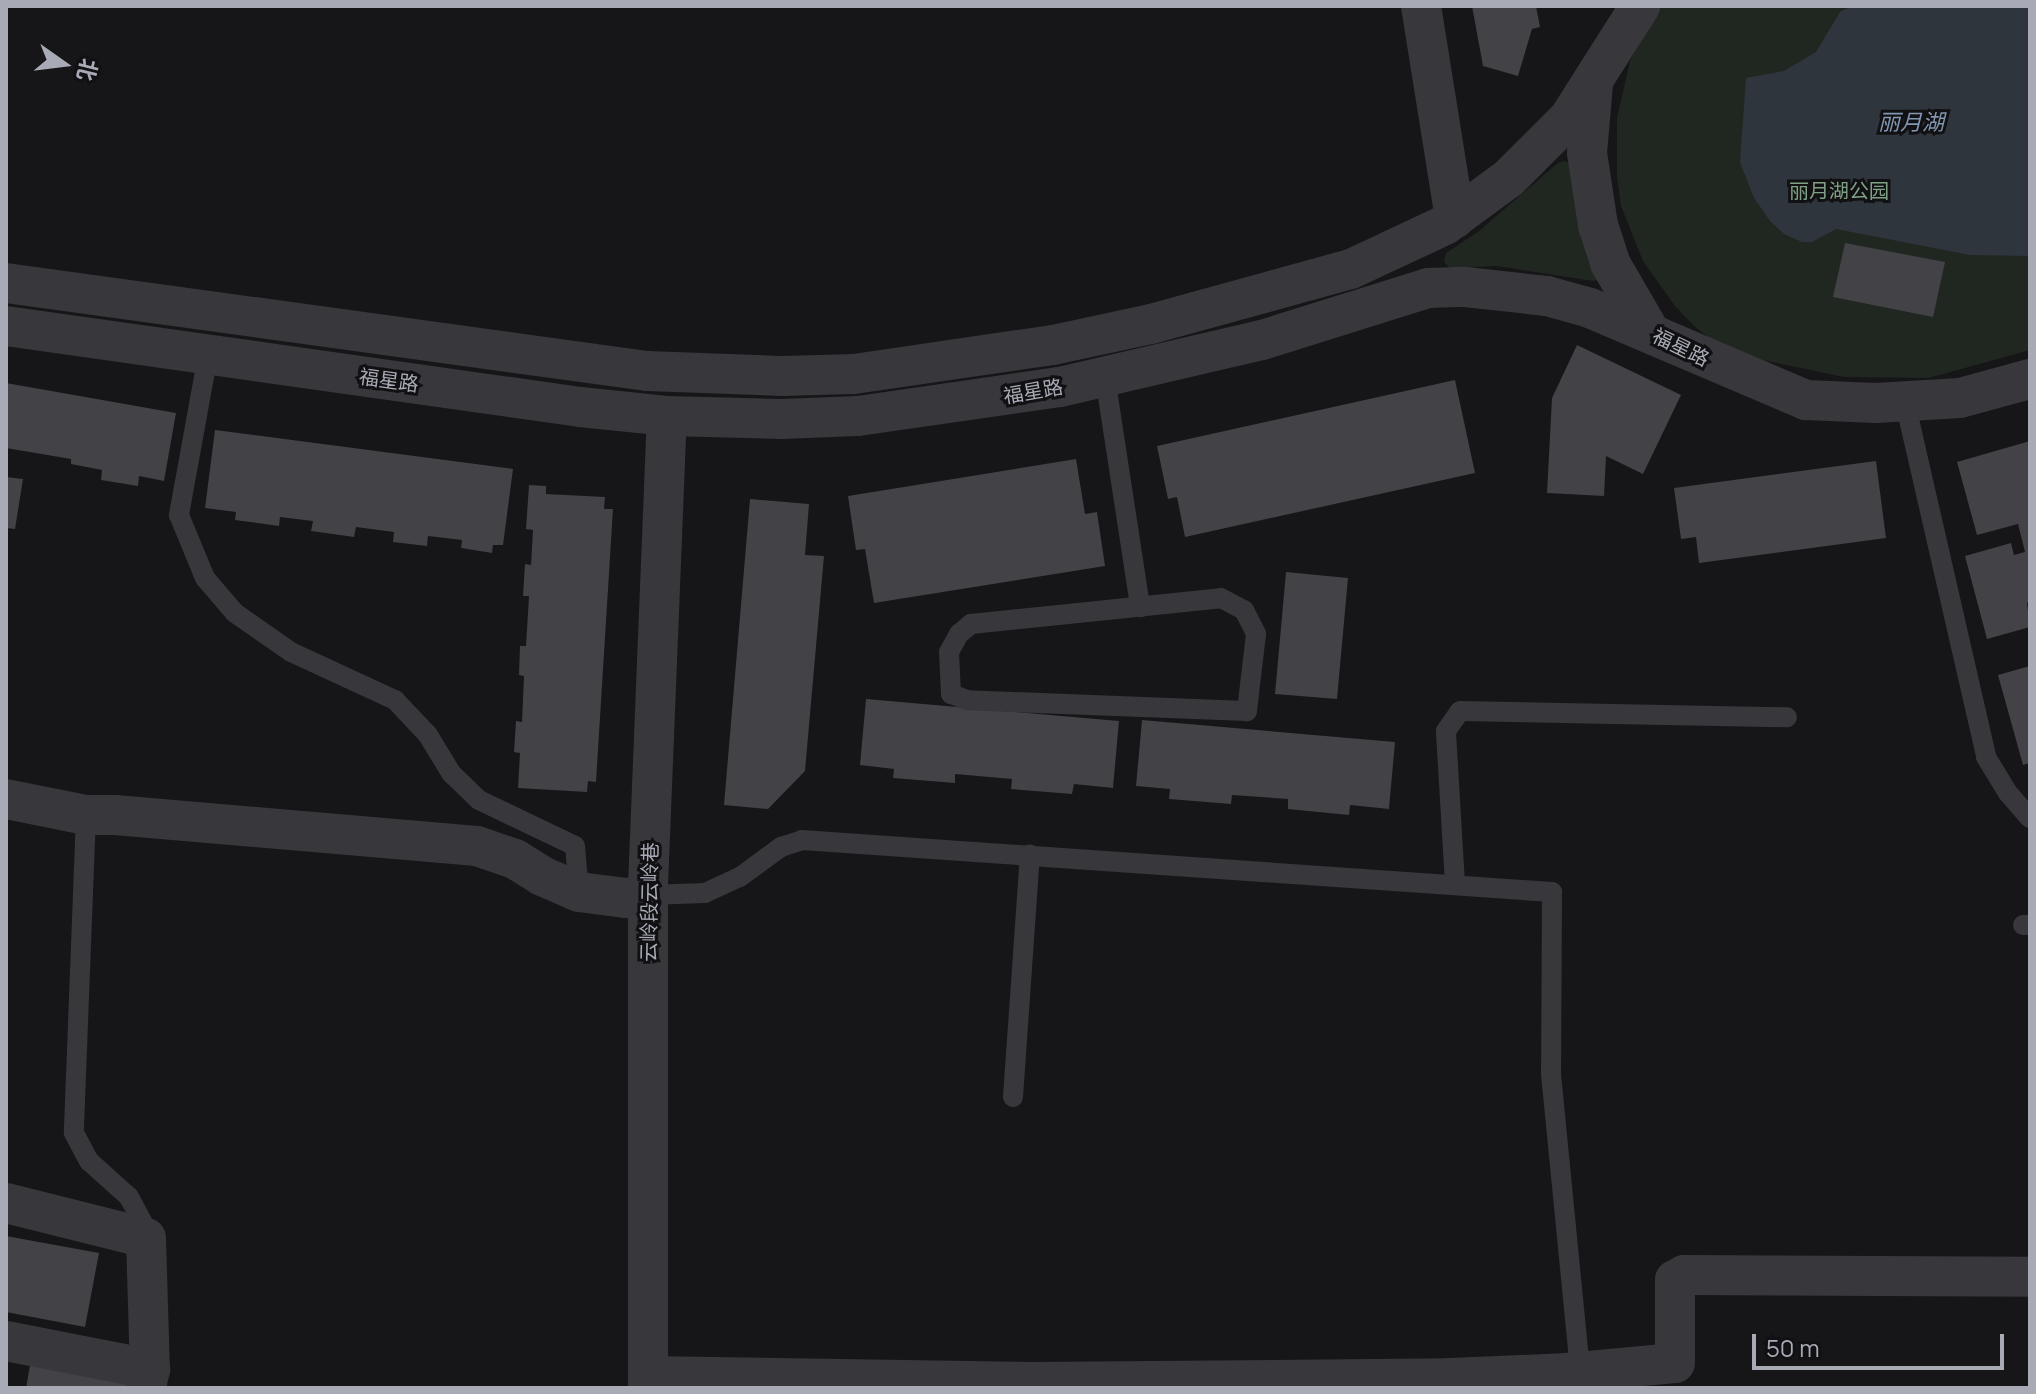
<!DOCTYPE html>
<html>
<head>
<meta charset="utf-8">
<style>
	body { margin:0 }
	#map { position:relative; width:2036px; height:1394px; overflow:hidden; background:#161517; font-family:Manrope,"Noto Sans SC",sans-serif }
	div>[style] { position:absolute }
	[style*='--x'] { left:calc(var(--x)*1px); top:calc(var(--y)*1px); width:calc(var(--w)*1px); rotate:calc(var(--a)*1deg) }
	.green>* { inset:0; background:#202721 }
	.water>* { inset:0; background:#2e353c }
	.building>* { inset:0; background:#424247 }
	.lane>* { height:20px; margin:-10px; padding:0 10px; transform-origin:10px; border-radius:10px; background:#37373c }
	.street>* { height:40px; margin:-20px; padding:0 20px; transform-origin:20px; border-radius:20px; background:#37373c }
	span { translate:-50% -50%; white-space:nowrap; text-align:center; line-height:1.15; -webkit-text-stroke:6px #111012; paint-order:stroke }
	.park-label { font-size:20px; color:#80a085 }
	.street-label { font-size:20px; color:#a8abb6 }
	.water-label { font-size:22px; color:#8196b0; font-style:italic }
	.frame { position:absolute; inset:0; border:8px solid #a8abb6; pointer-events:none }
	.north { position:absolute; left:24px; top:24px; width:80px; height:80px; -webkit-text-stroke:6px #111012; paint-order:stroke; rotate:104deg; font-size:22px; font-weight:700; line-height:32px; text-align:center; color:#a8abb6 }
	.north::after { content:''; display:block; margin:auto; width:28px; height:36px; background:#a8abb6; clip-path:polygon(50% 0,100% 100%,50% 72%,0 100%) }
	.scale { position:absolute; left:1752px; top:1334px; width:252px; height:36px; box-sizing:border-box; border:4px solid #a8abb6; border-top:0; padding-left:10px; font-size:24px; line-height:28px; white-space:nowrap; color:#a8abb6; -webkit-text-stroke:6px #111012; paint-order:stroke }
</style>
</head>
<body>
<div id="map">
	<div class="green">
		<i style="clip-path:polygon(1659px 6px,2030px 6px,2030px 350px,1929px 378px,1844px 377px,1758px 359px,1716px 343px,1694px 326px,1675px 306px,1643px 261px,1621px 206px,1617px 177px,1617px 118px,1630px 61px)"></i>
		<i style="clip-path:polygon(1565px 161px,1573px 166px,1601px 279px,1593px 281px,1497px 266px,1450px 268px,1444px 262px,1446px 253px,1479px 231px,1559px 162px)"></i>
	</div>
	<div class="water">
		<i style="clip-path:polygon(1875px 6px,2030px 6px,2030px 256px,1970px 255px,1836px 229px,1812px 242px,1802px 242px,1784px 234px,1770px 221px,1754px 198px,1740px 162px,1746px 78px,1784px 71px,1816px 52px,1840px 12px,1848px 8px)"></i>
	</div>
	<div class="building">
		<i style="clip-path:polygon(1472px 6px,1536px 6px,1540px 27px,1532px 29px,1518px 76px,1483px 66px)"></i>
		<i style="clip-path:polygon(1845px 243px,1945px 262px,1933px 317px,1833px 297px)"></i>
		<i style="clip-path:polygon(1577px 345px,1681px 395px,1643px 474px,1606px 456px,1604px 496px,1547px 493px,1552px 398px)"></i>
		<i style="clip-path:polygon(1455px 380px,1475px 473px,1185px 537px,1177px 497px,1168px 499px,1157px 446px)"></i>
		<i style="clip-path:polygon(6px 383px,176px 413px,164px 481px,139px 476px,138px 486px,101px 480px,102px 470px,71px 464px,71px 459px,6px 448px)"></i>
		<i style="clip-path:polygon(215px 430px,513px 469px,503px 545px,493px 545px,492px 553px,461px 548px,462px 540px,428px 536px,427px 546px,393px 542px,394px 532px,356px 527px,354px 537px,311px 531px,313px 521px,280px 517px,279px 526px,235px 520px,236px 512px,205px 508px)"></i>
		<i style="clip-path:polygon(2030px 441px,2030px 602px,2027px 603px,2030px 627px,1987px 639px,1965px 556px,2011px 543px,2014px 555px,2025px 552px,2018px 524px,1977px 535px,1957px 462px)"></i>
		<i style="clip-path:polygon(1076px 459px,1085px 514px,1097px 512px,1105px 566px,874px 603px,865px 549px,856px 550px,848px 496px)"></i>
		<i style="clip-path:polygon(1876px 461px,1886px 538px,1699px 563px,1696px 537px,1681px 539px,1674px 488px)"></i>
		<i style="clip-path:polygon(6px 477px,23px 479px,15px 529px,6px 528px)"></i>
		<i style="clip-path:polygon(529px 485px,546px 486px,546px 494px,605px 497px,604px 509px,613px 509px,596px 782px,588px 781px,587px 792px,518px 788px,520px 753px,514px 752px,516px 721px,522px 722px,524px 676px,519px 675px,520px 646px,526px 646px,529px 596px,523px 596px,525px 564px,531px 565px,533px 530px,526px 529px)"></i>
		<i style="clip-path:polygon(750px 499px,809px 504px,805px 555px,824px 556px,805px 771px,768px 809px,724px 805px)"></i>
		<i style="clip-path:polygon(1286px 572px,1348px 578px,1337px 699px,1275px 694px)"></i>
		<i style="clip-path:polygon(2030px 666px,2030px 763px,2023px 765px,1998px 675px)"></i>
		<i style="clip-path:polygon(866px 699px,1119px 721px,1113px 788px,1074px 784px,1072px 794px,1011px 789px,1012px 779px,955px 774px,955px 783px,893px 778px,894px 769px,860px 765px)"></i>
		<i style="clip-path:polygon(1142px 720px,1395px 742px,1389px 809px,1350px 805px,1349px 815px,1288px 809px,1288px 799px,1232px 795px,1231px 804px,1169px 799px,1170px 789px,1136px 786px)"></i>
		<i style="clip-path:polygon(6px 1236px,99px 1253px,85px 1327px,6px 1312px)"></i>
		<i style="clip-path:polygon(31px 1360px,134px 1379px,132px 1388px,26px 1388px)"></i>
	</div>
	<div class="lane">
		<i style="--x:208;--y:355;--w:163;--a:100.3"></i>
		<i style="--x:179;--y:515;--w:68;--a:67.6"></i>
		<i style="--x:205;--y:578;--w:46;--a:49.4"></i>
		<i style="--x:235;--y:613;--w:68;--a:34.9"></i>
		<i style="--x:291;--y:652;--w:115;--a:24.8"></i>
		<i style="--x:395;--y:700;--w:48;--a:46.7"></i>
		<i style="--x:428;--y:735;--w:44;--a:58.8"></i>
		<i style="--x:451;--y:773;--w:39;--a:44"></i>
		<i style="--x:479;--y:800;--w:106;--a:25.6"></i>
		<i style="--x:575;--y:846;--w:46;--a:85"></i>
		<i style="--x:1105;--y:377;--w:233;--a:81.3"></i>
		<i style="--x:1905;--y:402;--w:364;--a:77.1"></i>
		<i style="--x:1986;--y:757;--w:42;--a:58.6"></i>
		<i style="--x:2008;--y:793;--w:33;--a:49"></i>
		<i style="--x:1221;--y:598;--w:26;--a:28"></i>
		<i style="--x:1244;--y:610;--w:27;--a:63"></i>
		<i style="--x:1256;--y:634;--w:78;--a:96.7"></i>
		<i style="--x:1247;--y:711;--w:280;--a:-177.8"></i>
		<i style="--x:967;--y:700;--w:17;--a:-159"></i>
		<i style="--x:951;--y:694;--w:42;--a:-92.7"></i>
		<i style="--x:949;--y:652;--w:21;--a:-61"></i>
		<i style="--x:959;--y:634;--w:16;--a:-40"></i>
		<i style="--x:971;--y:624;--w:251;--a:-5.9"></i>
		<i style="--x:86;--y:815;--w:318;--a:92.2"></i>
		<i style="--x:74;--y:1133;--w:32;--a:62"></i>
		<i style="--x:89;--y:1161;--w:54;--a:42"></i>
		<i style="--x:129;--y:1197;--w:34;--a:62"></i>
		<i style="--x:145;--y:1227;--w:11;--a:85"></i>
		<i style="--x:1455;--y:884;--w:153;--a:-93.4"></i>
		<i style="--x:1446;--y:731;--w:24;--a:-55"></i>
		<i style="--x:1460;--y:711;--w:327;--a:1.1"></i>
		<i style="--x:648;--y:895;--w:57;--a:-2"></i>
		<i style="--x:705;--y:893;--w:38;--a:-25"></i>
		<i style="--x:740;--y:877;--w:51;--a:-36.2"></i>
		<i style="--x:781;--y:847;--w:22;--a:-18"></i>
		<i style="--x:802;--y:840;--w:752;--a:3.97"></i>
		<i style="--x:1552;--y:892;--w:182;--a:90.3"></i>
		<i style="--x:1551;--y:1074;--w:299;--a:84.4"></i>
		<i style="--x:2023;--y:925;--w:7;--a:0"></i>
		<i style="--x:1013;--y:1097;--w:243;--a:-86"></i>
	</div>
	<div class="street">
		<i style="--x:1421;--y:6;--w:215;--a:80.9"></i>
		<i style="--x:1593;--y:84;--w:69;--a:95"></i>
		<i style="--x:1587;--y:153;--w:73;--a:81.3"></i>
		<i style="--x:1598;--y:225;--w:40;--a:72"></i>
		<i style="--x:1610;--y:263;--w:80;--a:59.9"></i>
		<i style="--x:6;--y:283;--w:647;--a:7.82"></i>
		<i style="--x:647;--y:371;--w:135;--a:2.1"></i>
		<i style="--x:782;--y:376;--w:72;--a:-1.6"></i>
		<i style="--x:854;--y:374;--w:201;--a:-8.3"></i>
		<i style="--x:1053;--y:345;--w:100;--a:-12.1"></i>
		<i style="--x:1151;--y:324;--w:207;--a:-15.4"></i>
		<i style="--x:1351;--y:269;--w:104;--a:-25.1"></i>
		<i style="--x:1445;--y:225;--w:79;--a:-36.3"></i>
		<i style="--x:1509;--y:178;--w:85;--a:-45"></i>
		<i style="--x:1569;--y:118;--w:133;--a:-57.6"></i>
		<i style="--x:6;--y:326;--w:580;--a:8.03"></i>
		<i style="--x:580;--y:407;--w:87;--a:5.9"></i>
		<i style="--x:667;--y:416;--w:115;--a:1.5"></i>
		<i style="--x:782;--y:419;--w:76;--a:-2.3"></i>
		<i style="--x:858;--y:416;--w:204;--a:-8.2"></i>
		<i style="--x:1060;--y:387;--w:207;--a:-13.1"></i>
		<i style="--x:1262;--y:340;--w:174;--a:-17.4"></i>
		<i style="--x:1428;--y:288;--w:37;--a:-2"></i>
		<i style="--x:1465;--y:287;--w:82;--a:6.3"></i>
		<i style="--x:1547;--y:296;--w:45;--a:15.6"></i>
		<i style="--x:1590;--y:308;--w:235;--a:23.1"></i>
		<i style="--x:1806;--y:400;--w:70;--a:2.5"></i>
		<i style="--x:1876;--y:403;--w:84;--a:-3.4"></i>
		<i style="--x:1960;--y:398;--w:73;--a:-15.2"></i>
		<i style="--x:6;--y:799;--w:82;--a:11.3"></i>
		<i style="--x:86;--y:815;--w:29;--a:0"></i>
		<i style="--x:115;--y:815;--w:363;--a:4.9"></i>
		<i style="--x:477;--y:846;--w:40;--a:18.9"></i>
		<i style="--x:515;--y:859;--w:32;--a:32"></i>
		<i style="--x:542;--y:876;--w:40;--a:23.4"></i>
		<i style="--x:579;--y:892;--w:46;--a:7.4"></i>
		<i style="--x:625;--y:898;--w:23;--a:-7"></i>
		<i style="--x:6;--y:1203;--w:144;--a:14"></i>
		<i style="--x:146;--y:1238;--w:131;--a:88.3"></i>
		<i style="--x:150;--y:1369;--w:19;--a:102"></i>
		<i style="--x:6;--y:1341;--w:147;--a:11"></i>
		<i style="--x:648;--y:1376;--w:382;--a:0.9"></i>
		<i style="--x:1030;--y:1382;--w:420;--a:-0.5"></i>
		<i style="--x:1450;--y:1378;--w:117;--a:-2.4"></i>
		<i style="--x:1567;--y:1373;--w:108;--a:-5.3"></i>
		<i style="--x:1675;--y:1363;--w:83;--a:-90"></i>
		<i style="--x:1675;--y:1280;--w:10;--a:-29"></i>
		<i style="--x:1684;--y:1275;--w:346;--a:0.3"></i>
		<i style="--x:648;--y:1388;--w:502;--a:-90"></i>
		<i style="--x:648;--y:886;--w:470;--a:-87.7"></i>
	</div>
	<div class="park-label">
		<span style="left:1839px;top:190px">丽月湖公园</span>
	</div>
	<div class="street-label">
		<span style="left:1681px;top:347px;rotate:26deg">福星路</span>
		<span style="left:389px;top:380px;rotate:8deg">福星路</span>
		<span style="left:1033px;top:391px;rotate:-10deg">福星路</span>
		<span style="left:649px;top:902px;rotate:-89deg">云岭段云岭巷</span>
	</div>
	<div class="water-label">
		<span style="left:1911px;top:123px">丽月湖</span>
	</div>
	<div class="frame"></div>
	<div class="north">北</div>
	<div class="scale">50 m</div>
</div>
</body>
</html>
